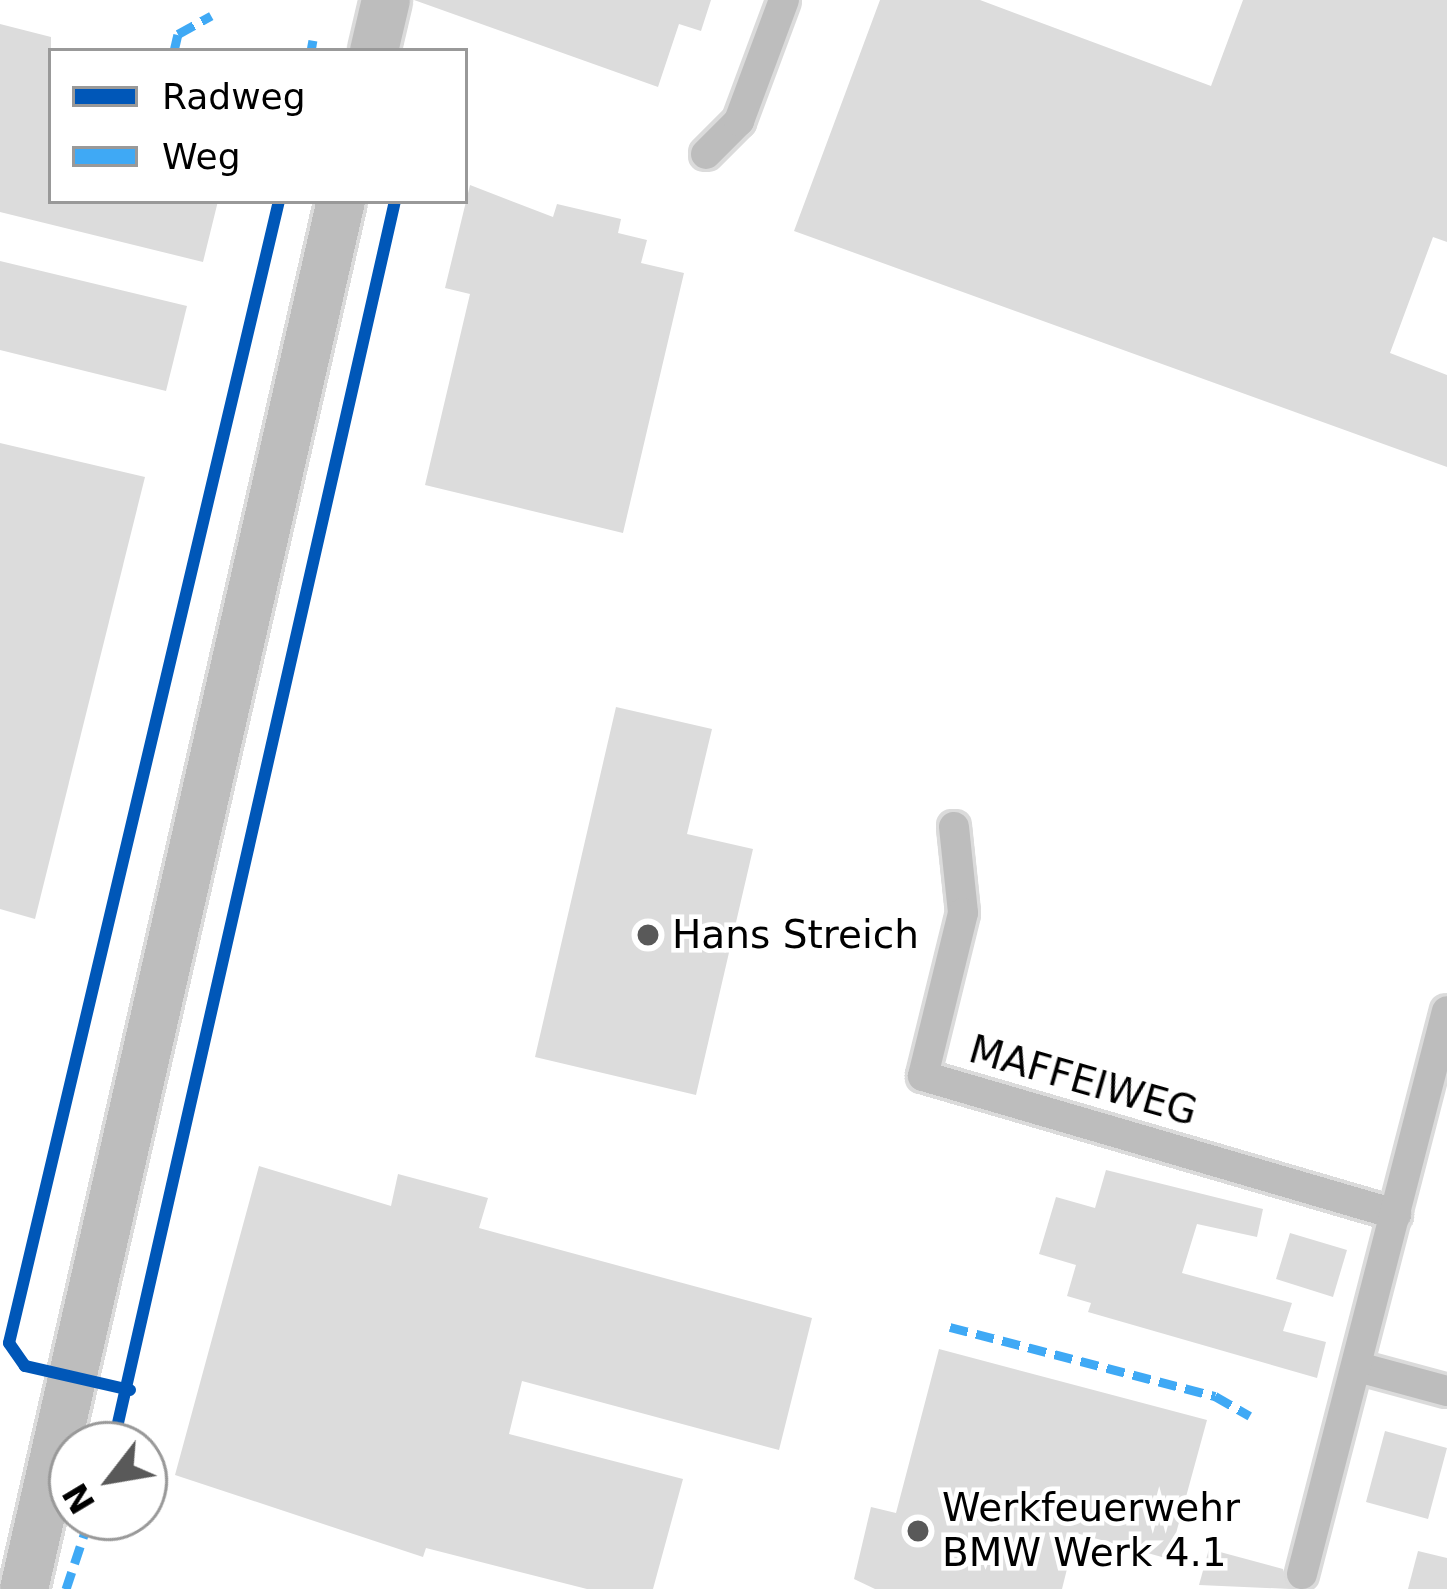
<!DOCTYPE html>
<html>
<head>
<meta charset="utf-8">
<style>
	body { margin:0 }
	#map { position:relative; width:1447px; height:1589px; overflow:hidden; background:#fff; font-family:"DejaVu Sans",sans-serif }
	div>[style] { position:absolute }
	[style*='--x'] { left:calc(var(--x)*1px); top:calc(var(--y)*1px); width:calc(var(--w)*1px); rotate:calc(var(--a)*1deg) }
	.building>* { inset:0; background:#dcdcdc }
	.roads { filter:drop-shadow(3px 0 #dbdbdb) drop-shadow(-3px 0 #dbdbdb) drop-shadow(0 3px #dbdbdb) drop-shadow(0 -3px #dbdbdb) }
	.minor>* { height:30px; margin:-15px; padding:0 15px; transform-origin:15px; border-radius:15px; background:#bdbdbd }
	.primary>* { height:48px; margin:-24px; padding:0 24px; transform-origin:24px; border-radius:24px; background:#bdbdbd }
	.quiet>* { height:9px; margin-top:-4.5px; transform-origin:0; background:repeating-linear-gradient(90deg,#3fa9f5 0 18px,transparent 0 27px) }
	.cycleway>* { height:12px; margin:-6px; padding:0 6px; transform-origin:6px; border-radius:6px; background:#0057b8 }
	.dots>* { width:33px; height:33px; translate:-50% -50%; box-sizing:border-box; border:6px solid #fff; border-radius:50% }
	span { translate:-50% -50%; white-space:nowrap; text-align:center; line-height:1.15; -webkit-text-stroke:9px #fff; paint-order:stroke }
	.poi-label { font-size:39px; color:#000 }
	.left { translate:0 -50%; text-align:left }
	.street-label { font-size:39px; color:#000 }
	.legend { position:absolute; left:48px; top:48px; width:420px; height:156px; box-sizing:border-box; background:#fff; border:3px solid #999; margin:0; padding:15px 21px; list-style:none; font-size:36px; color:#000 }
	.legend li { display:flex; align-items:center; gap:24px; height:60px }
	.legend b { width:60px; border:3px solid #999 }
	.north { position:absolute; left:48px; top:1421px; width:120px; height:120px; box-sizing:border-box; background:#fff; border:3px solid #999; border-radius:50%; rotate:239deg; font-size:33px; font-weight:700; line-height:48px; text-align:center; color:#000 }
	.north::after { content:''; display:block; margin:auto; width:42px; height:54px; background:#595959; clip-path:polygon(50% 0,100% 100%,50% 72%,0 100%) }
</style>
</head>
<body>
<div id="map">
	<div class="building">
		<i style="clip-path:polygon(414px 0,711px 0,701px 31px,679px 24px,658px 87px)"></i>
		<i style="clip-path:polygon(880px 0,980px 0,1211px 86px,1243px 0,1447px 0,1447px 242px,1433px 237px,1390px 353px,1447px 375px,1447px 467px,794px 231px)"></i>
		<i style="clip-path:polygon(0 24px,51px 37px,51px 201px,218px 201px,203px 262px,0 212px)"></i>
		<i style="clip-path:polygon(470px 185px,553px 217px,557px 204px,621px 219px,618px 233px,647px 240px,641px 263px,684px 273px,623px 533px,425px 485px,470px 294px,445px 288px)"></i>
		<i style="clip-path:polygon(0 261px,187px 306px,166px 391px,0 350px)"></i>
		<i style="clip-path:polygon(0 443px,145px 477px,35px 919px,0 909px)"></i>
		<i style="clip-path:polygon(616px 707px,712px 729px,687px 834px,753px 849px,696px 1095px,535px 1057px)"></i>
		<i style="clip-path:polygon(259px 1166px,391px 1206px,398px 1174px,488px 1198px,479px 1228px,812px 1318px,779px 1450px,522px 1381px,509px 1434px,683px 1479px,653px 1589px,587px 1589px,426px 1548px,423px 1557px,175px 1475px)"></i>
		<i style="clip-path:polygon(1106px 1170px,1263px 1209px,1257px 1237px,1197px 1224px,1182px 1273px,1292px 1303px,1283px 1331px,1326px 1342px,1317px 1378px,1088px 1312px,1091px 1303px,1067px 1296px,1076px 1265px,1039px 1254px,1056px 1197px,1095px 1208px)"></i>
		<i style="clip-path:polygon(1290px 1233px,1347px 1250px,1333px 1297px,1276px 1279px)"></i>
		<i style="clip-path:polygon(939px 1349px,1207px 1420px,1169px 1559px,1076px 1533px,1062px 1589px,875px 1589px,854px 1579px,871px 1507px,896px 1513px)"></i>
		<i style="clip-path:polygon(1385px 1431px,1447px 1448px,1428px 1519px,1366px 1502px)"></i>
		<i style="clip-path:polygon(1209px 1549px,1283px 1569px,1290px 1589px,1199px 1585px)"></i>
		<i style="clip-path:polygon(1418px 1551px,1447px 1558px,1447px 1589px,1408px 1589px)"></i>
	</div>
	<div class="roads">
		<div class="minor">
			<i style="--x:706;--y:154;--w:47;--a:-45"></i>
			<i style="--x:739;--y:121;--w:129;--a:-69.6"></i>
			<i style="--x:954;--y:827;--w:86;--a:84"></i>
			<i style="--x:963;--y:913;--w:168;--a:103.8"></i>
			<i style="--x:923;--y:1076;--w:493;--a:16.3"></i>
			<i style="--x:1358;--y:1367;--w:92;--a:15.1"></i>
			<i style="--x:1302;--y:1574;--w:581;--a:-75.56"></i>
		</div>
		<div class="primary">
			<i style="--x:374;--y:51;--w:52;--a:-76.8"></i>
			<i style="--x:24;--y:1589;--w:1424;--a:-77.14"></i>
		</div>
	</div>
	<div class="quiet">
		<i style="--x:174;--y:51;--w:17;--a:-77"></i>
		<i style="--x:178;--y:34;--w:38;--a:-29"></i>
		<i style="--x:311;--y:51;--w:11;--a:-80"></i>
		<i style="--x:950;--y:1327;--w:274;--a:14.6"></i>
		<i style="--x:1215;--y:1396;--w:40;--a:29.7"></i>
		<i style="--x:66;--y:1589;--w:76;--a:-71.6"></i>
	</div>
	<div class="cycleway">
		<i style="--x:130;--y:1390;--w:108;--a:-167.1"></i>
		<i style="--x:25;--y:1366;--w:28;--a:-125"></i>
		<i style="--x:9;--y:1343;--w:1173;--a:-76.7"></i>
		<i style="--x:113;--y:1445;--w:1276;--a:-77.23"></i>
	</div>
	<div class="dots">
		<i style="left:648px;top:935px;background:#595959"></i>
		<i style="left:918px;top:1531px;background:#595959"></i>
	</div>
	<div class="poi-label">
		<span class="left" style="left:672px;top:935px">Hans Streich</span>
		<span class="left" style="left:942px;top:1531px">Werkfeuerwehr<br>BMW Werk 4.1</span>
	</div>
	<div class="street-label">
		<span style="left:1083px;top:1081px;rotate:16deg">MAFFEIWEG</span>
	</div>
	<ul class="legend">
	<li><b style="height:15px;background:#0057b8"></b>Radweg</li>
	<li><b style="height:15px;background:#3fa9f5"></b>Weg</li>
	</ul>
	<div class="north">N</div>
</div>
</body>
</html>
